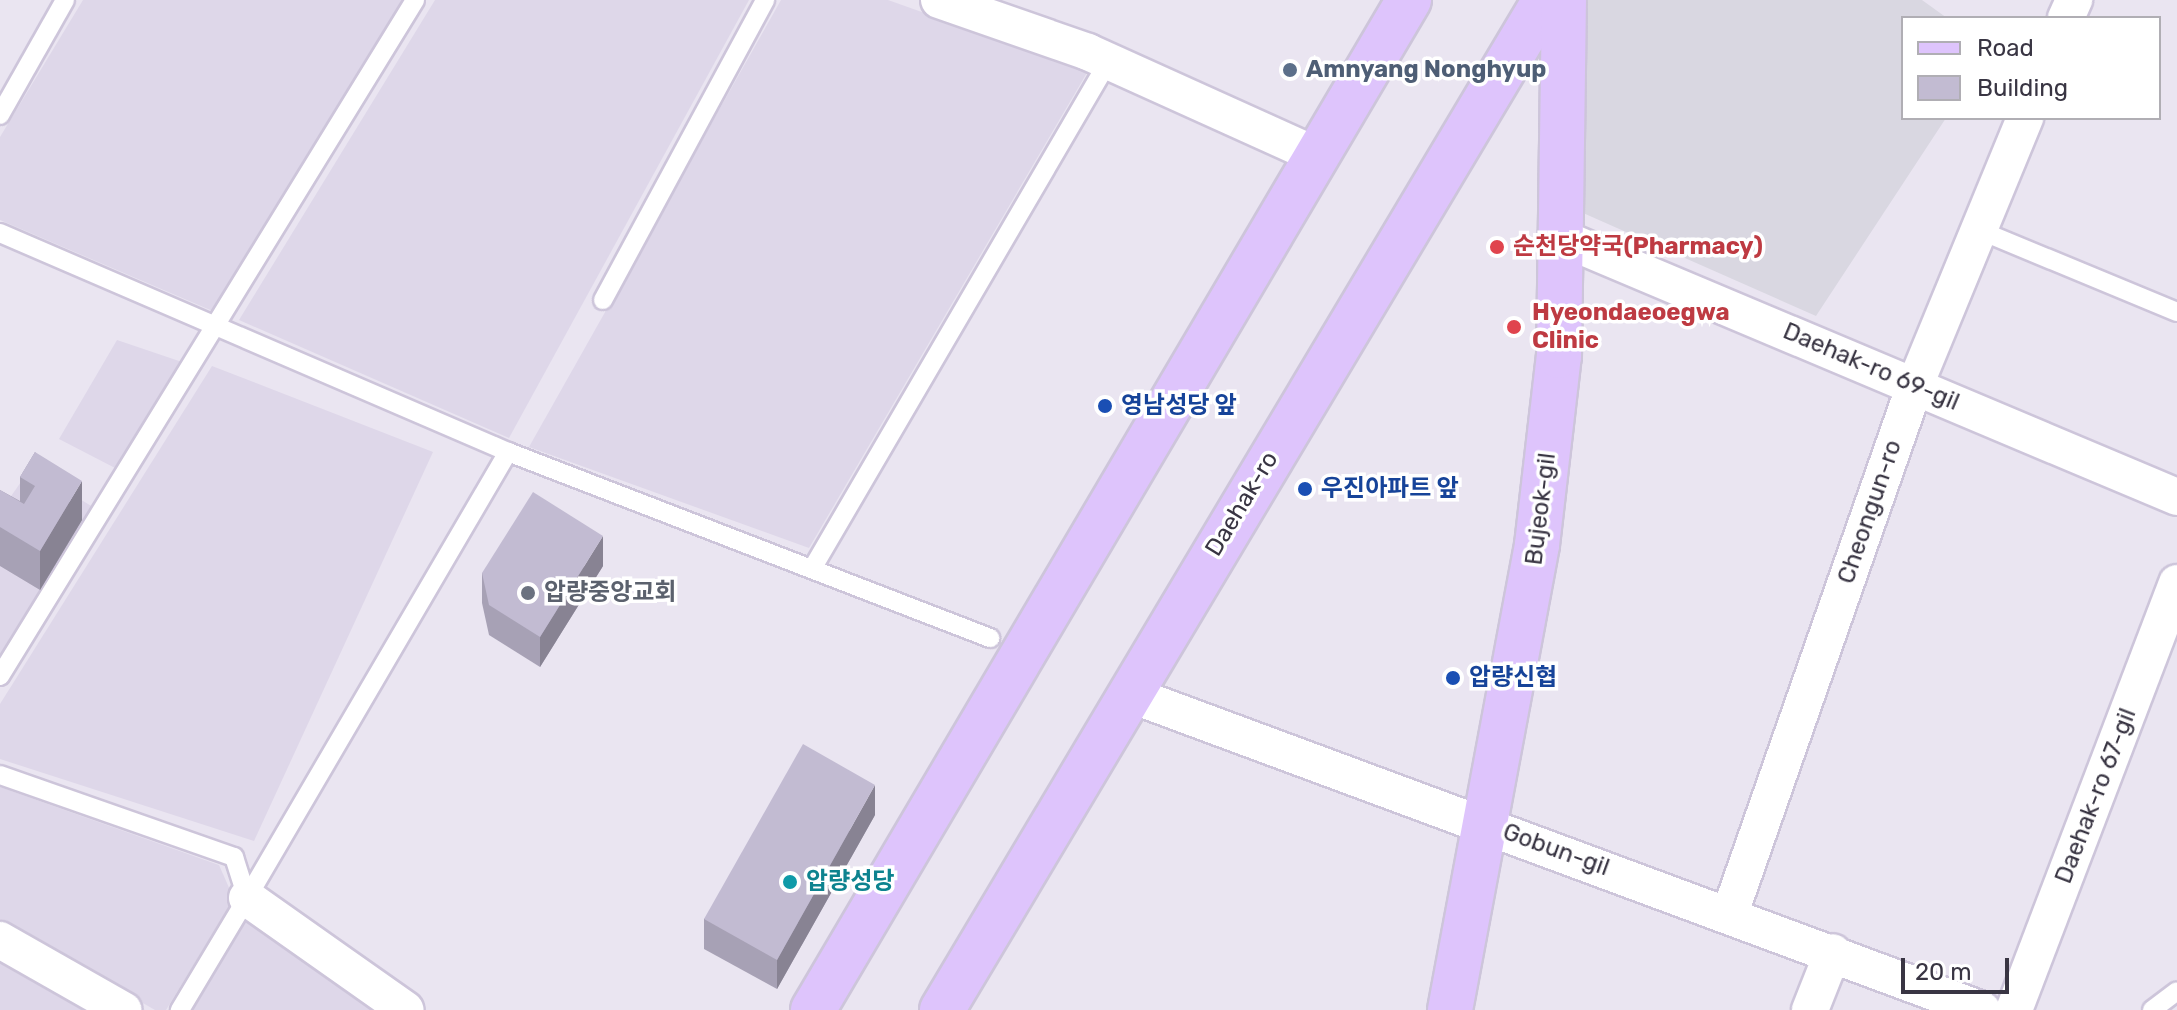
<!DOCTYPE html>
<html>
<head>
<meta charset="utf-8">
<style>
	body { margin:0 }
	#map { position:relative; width:2177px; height:1010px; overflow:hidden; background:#eae5f1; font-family:Rubik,"Noto Sans KR",sans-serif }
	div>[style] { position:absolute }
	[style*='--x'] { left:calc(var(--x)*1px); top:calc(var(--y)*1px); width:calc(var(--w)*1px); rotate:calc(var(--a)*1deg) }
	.residential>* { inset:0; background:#ded7e9 }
	.industrial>* { inset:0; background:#d9d7e1 }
	.roads { filter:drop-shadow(2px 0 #cdc5da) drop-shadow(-2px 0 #cdc5da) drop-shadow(0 2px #cdc5da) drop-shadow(0 -2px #cdc5da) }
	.lane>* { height:18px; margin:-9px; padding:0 9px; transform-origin:9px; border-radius:9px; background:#fff }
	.street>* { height:36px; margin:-18px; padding:0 18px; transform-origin:18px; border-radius:18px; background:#fff }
	.secondary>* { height:44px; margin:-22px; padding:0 22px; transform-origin:22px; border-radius:22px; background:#dec4fc }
	.wall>* { inset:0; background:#a7a1b5 }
	.shaded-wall>* { inset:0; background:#888393 }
	.building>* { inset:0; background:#c2bbd2 }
	.dots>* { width:22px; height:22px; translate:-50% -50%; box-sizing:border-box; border:4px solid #fff; border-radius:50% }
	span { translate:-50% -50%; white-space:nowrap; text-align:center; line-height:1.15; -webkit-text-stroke:7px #fff; paint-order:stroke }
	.service-label { font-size:24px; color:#4e5e75; font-weight:700 }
	.left { translate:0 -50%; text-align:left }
	.health-label { font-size:24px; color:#be3a42; font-weight:700 }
	.street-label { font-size:24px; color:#393543 }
	.transit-label { font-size:24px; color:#164399; font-weight:700 }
	.worship-label { font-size:24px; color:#5b616d; font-weight:700 }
	.culture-label { font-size:24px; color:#0d838f; font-weight:700 }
	.legend { position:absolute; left:1901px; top:16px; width:260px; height:104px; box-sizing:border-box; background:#fff; border:2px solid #b0aeb4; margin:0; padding:10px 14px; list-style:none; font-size:24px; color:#393543 }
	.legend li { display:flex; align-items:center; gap:16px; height:40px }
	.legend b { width:40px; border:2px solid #b0aeb4 }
	.scale { position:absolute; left:1901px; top:958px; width:108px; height:36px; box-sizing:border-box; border:4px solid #393543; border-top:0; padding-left:10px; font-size:24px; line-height:28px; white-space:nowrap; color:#393543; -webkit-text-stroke:6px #fff; paint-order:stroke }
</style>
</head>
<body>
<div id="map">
	<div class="residential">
		<i style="clip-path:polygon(83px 0,403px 0,215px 312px,0 220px,0 137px)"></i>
		<i style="clip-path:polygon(435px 0,749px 0,509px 438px,239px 320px)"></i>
		<i style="clip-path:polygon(781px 0,888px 0,1088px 71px,809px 548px,529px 447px)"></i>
		<i style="clip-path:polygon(117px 340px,182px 362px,117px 469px,59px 439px)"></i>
		<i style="clip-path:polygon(212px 366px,433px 452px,254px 841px,0 759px,0 704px)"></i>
		<i style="clip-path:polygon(30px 469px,93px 507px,0 657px,0 512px)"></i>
		<i style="clip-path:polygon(0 787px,219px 865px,234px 899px,166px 1010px,155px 1010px,0 921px)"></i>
		<i style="clip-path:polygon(245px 918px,390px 1010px,192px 1010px)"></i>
		<i style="clip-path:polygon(0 952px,101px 1010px,0 1010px)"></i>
	</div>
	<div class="industrial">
		<i style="clip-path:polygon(1564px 0,1922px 0,1947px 18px,1903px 18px,1903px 118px,1946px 118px,1816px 316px,1565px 205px)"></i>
	</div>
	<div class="roads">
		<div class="lane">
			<i style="--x:0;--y:115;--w:132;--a:-60.5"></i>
			<i style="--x:1979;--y:230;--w:214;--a:22.5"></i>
			<i style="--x:0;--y:233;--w:553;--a:23.32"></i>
			<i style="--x:508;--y:452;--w:517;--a:21.1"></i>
			<i style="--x:603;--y:300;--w:341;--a:-61.6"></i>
			<i style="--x:812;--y:569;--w:587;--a:-59.72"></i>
			<i style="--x:0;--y:676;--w:793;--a:-58.45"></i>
			<i style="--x:0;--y:775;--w:248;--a:19.3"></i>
			<i style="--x:234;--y:857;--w:43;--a:72.4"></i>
			<i style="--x:247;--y:898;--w:131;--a:120.9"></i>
			<i style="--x:247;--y:898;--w:517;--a:-59.66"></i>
			<i style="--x:2152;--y:1010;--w:31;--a:-37"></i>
		</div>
		<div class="street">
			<i style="--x:939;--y:0;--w:158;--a:19.2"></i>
			<i style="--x:1088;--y:52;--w:250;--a:24.3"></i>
			<i style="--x:2066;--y:18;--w:20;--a:-66"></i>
			<i style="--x:1564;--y:239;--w:665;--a:22.83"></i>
			<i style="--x:1129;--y:694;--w:910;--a:20.33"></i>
			<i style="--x:247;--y:898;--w:194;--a:35.2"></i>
			<i style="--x:1730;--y:913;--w:559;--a:-70.69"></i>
			<i style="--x:1915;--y:385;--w:289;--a:-67.6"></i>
			<i style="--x:0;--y:940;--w:142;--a:29.6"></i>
			<i style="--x:1810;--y:1010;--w:62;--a:-68.4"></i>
			<i style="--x:2014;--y:1010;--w:457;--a:-69.1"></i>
		</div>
		<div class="secondary">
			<i style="--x:813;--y:1010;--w:1173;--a:-59.46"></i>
			<i style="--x:942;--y:1010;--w:1176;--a:-59.16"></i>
			<i style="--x:1450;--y:1010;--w:473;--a:-79.4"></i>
			<i style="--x:1537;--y:545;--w:190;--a:-83.4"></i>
			<i style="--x:1559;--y:356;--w:356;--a:-89.2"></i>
		</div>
	</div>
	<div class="wall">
		<i style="clip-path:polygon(35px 452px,82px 520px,40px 590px,0 566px,0 490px,20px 501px,20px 477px)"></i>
		<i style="clip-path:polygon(603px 566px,540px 667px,489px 635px,482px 603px,482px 573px)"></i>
		<i style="clip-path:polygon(875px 815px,777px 989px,704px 949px,704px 919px)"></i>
	</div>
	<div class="shaded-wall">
		<i style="clip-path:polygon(82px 481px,82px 520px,40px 590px,40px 551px)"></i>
		<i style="clip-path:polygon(603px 536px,603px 566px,540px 667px,540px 637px)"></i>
		<i style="clip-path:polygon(875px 785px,875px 815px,777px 989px,777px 960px)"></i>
	</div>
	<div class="building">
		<i style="clip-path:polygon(35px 452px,82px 481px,40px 551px,0 527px,0 490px,24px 504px,35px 486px,20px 477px)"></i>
		<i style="clip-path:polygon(533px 492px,603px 536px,540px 637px,489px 605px,482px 573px)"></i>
		<i style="clip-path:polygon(803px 744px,875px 785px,777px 960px,704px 919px)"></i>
	</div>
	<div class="dots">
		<i style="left:1290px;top:70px;background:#5c6f8a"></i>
		<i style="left:1497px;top:247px;background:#e0444e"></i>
		<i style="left:1514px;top:327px;background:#e0444e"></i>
		<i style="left:1105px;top:406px;background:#1a4fb4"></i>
		<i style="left:1305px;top:489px;background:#1a4fb4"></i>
		<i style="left:528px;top:593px;background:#6b7280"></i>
		<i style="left:1453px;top:678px;background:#1a4fb4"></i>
		<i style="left:790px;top:882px;background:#0f9aa8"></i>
	</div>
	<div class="service-label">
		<span class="left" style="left:1306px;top:70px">Amnyang Nonghyup</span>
	</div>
	<div class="health-label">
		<span class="left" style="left:1513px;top:247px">순천당약국(Pharmacy)</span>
		<span class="left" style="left:1532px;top:327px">Hyeondaeoegwa<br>Clinic</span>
	</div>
	<div class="street-label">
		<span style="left:1871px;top:367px;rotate:23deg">Daehak-ro 69-gil</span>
		<span style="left:1242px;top:504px;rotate:-59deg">Daehak-ro</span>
		<span style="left:1541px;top:509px;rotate:-83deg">Bujeok-gil</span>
		<span style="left:1870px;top:512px;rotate:-71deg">Cheongun-ro</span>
		<span style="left:2096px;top:796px;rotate:-69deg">Daehak-ro 67-gil</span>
		<span style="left:1556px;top:850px;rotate:20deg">Gobun-gil</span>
	</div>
	<div class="transit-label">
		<span class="left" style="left:1121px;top:406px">영남성당 앞</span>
		<span class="left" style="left:1321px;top:489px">우진아파트 앞</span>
		<span class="left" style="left:1469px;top:678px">압량신협</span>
	</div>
	<div class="worship-label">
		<span class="left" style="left:544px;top:593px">압량중앙교회</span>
	</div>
	<div class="culture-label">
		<span class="left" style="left:806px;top:882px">압량성당</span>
	</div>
	<ul class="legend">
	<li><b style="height:10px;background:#dec4fc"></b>Road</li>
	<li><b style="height:22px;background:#c2bbd2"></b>Building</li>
	</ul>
	<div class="scale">20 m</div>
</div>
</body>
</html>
